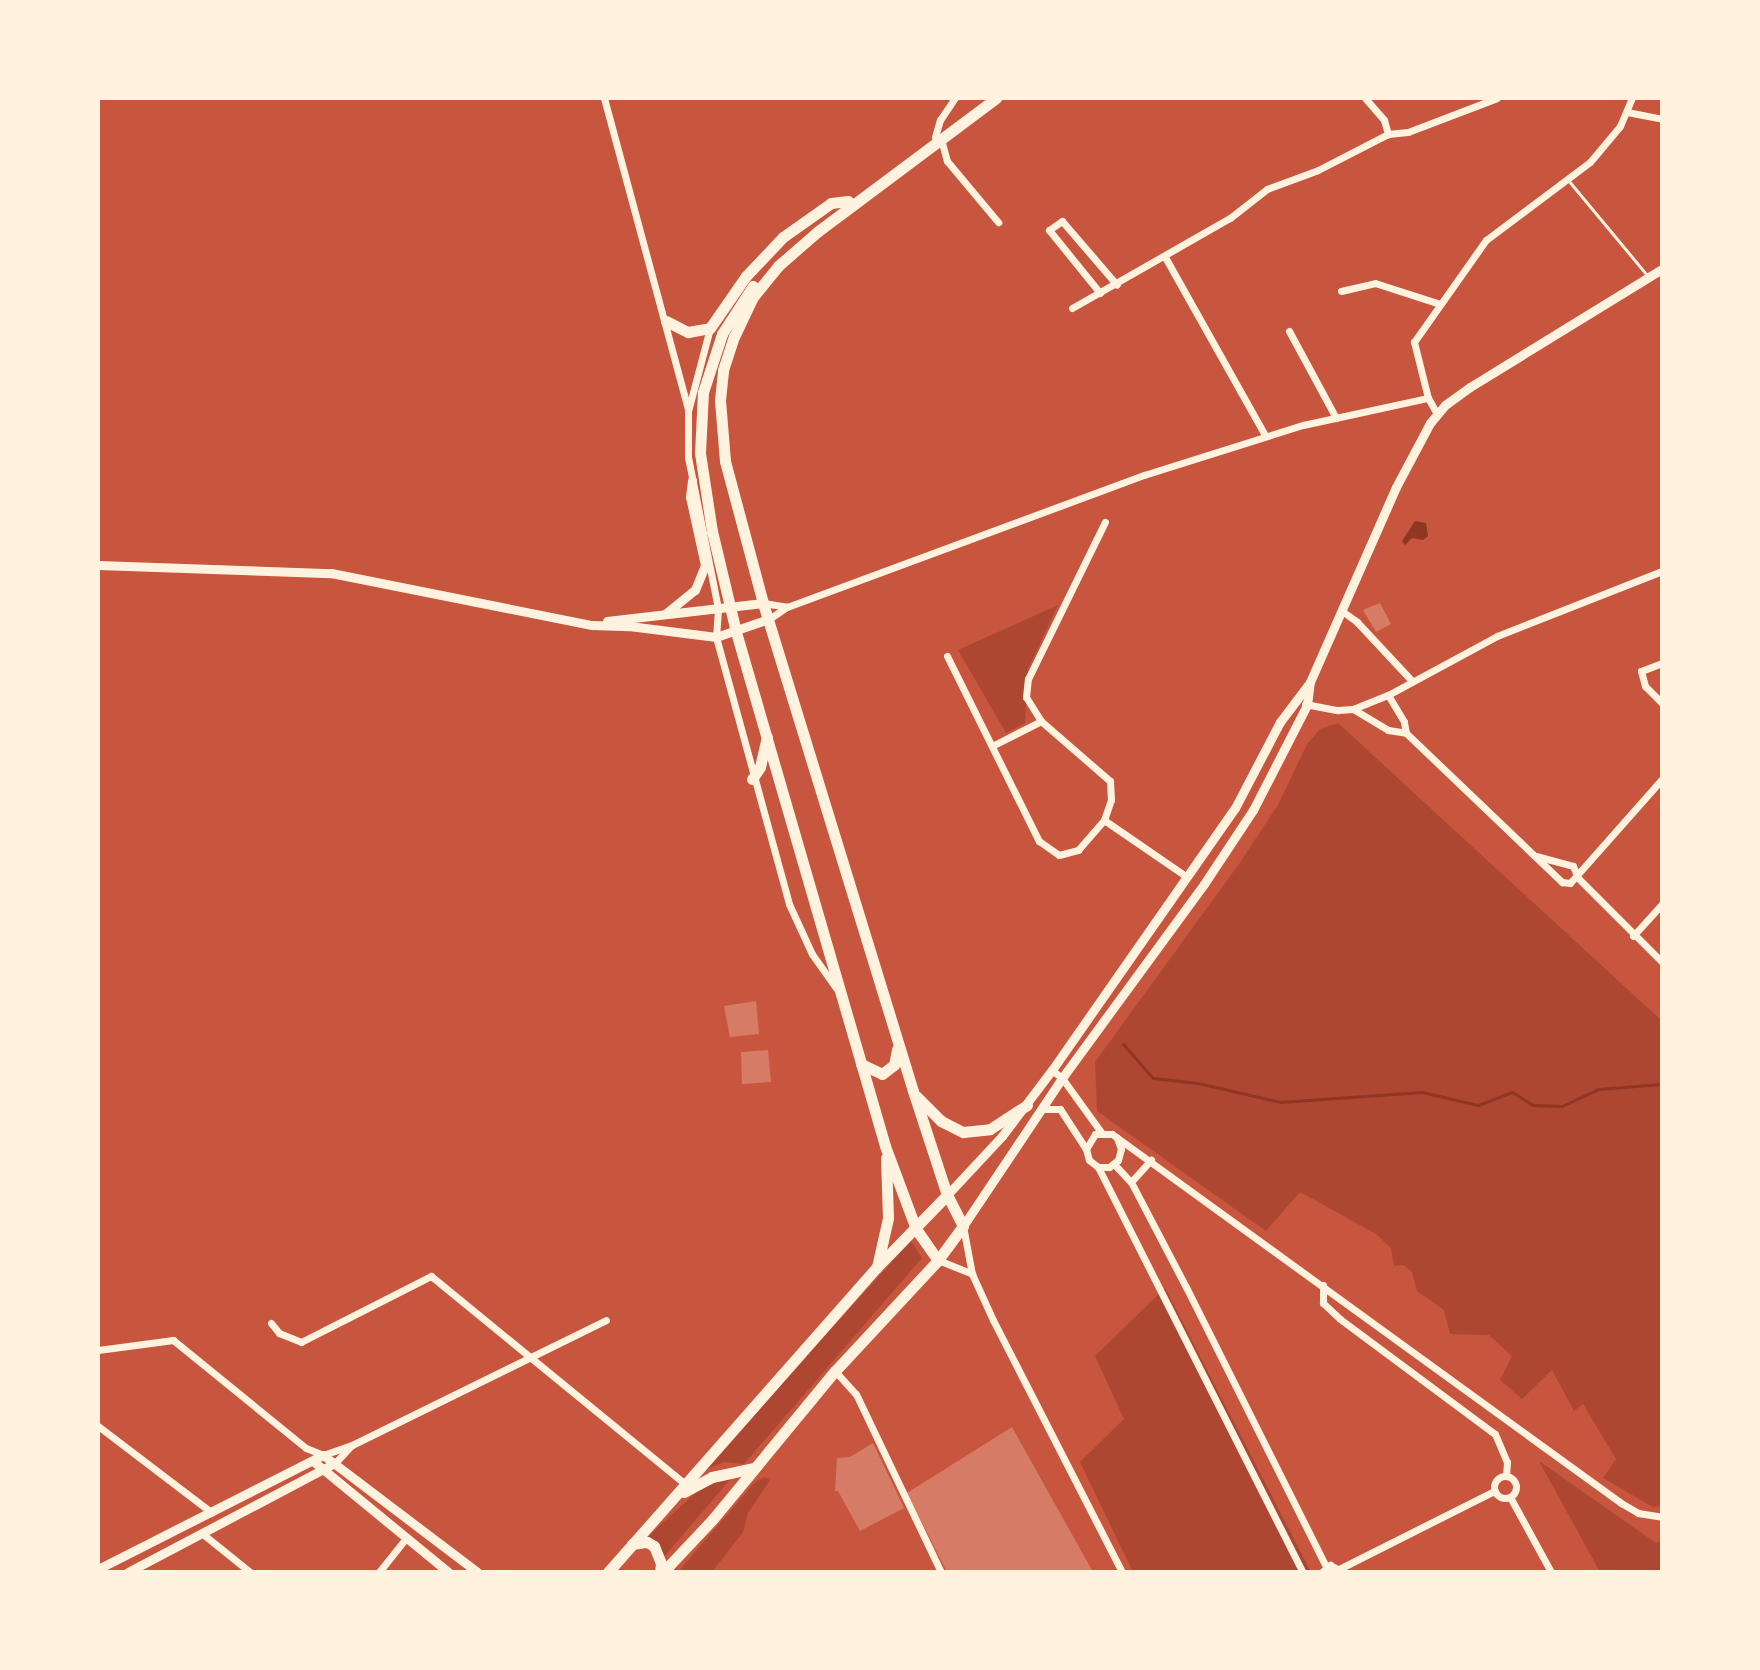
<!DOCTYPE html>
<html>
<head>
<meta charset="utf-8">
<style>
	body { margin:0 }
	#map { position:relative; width:1760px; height:1670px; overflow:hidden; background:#c8553d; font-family:"Alegreya Sans",sans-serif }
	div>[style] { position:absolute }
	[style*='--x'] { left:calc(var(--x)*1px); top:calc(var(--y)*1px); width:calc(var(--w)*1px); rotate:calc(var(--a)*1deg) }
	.green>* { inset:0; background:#ae4732 }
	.water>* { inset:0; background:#8f3625 }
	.stream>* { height:3px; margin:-1.5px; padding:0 1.5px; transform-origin:1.5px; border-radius:1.5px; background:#8f3625 }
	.building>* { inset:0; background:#d67c66 }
	.service>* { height:3px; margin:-1.5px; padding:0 1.5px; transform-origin:1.5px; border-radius:1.5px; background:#fff3e0 }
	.minor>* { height:7px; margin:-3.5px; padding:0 3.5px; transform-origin:3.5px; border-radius:3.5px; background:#fff3e0 }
	.minor>.ring { margin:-3.5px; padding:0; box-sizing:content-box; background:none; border:7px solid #fff3e0; border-radius:50% }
	.tertiary>* { height:9px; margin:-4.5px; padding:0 4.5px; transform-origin:4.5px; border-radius:4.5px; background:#fff3e0 }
	.primary>* { height:11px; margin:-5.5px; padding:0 5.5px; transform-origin:5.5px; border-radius:5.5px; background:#fff3e0 }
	span { translate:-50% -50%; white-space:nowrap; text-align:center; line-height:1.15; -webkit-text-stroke:6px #fff3e0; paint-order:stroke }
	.frame { position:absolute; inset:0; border:100px solid #fff3e0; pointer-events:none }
</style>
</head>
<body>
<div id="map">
	<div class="green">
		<i style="clip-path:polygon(1058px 605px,1028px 669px,1025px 723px,1006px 733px,958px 650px)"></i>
		<i style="clip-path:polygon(1338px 723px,1662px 1021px,1662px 1506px,1653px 1507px,1603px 1478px,1616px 1459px,1583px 1404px,1574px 1411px,1552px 1370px,1522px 1399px,1500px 1380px,1512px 1356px,1489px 1335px,1450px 1334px,1444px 1310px,1417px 1291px,1412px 1272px,1403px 1265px,1394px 1266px,1391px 1248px,1376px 1234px,1300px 1192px,1266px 1231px,1097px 1111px,1095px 1062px,1239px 864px,1278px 805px,1307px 744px,1320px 729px)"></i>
		<i style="clip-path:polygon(911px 1241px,922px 1258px,744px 1464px,724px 1462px,702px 1471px)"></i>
		<i style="clip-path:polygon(1165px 1288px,1311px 1572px,1133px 1572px,1080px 1462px,1124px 1419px,1095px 1356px)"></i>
		<i style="clip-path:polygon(1539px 1461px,1656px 1543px,1662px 1540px,1662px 1572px,1600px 1572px)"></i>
		<i style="clip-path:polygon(734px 1475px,664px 1557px,658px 1545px,645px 1539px,700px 1489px,718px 1477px)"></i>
		<i style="clip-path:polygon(765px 1477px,770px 1480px,748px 1513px,743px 1532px,712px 1572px,678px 1572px,755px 1482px)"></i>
	</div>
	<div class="water">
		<i style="clip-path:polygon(1415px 521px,1426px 523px,1428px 536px,1423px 540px,1412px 538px,1405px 545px,1402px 541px)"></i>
	</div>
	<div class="stream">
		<i style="--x:1123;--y:1044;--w:45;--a:48.6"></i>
		<i style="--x:1153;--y:1078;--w:45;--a:6.3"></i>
		<i style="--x:1198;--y:1083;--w:84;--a:13"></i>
		<i style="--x:1280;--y:1102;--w:142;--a:-4"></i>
		<i style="--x:1422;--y:1092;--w:57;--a:13.1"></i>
		<i style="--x:1478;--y:1105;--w:36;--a:-21"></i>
		<i style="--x:1512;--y:1092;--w:25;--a:32"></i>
		<i style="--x:1533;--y:1105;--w:29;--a:2"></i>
		<i style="--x:1562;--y:1106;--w:40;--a:-25"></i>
		<i style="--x:1598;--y:1089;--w:64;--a:-4.5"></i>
	</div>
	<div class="building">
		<i style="clip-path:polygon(1380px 603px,1391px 624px,1376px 632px,1363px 610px)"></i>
		<i style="clip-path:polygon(756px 1001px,759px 1034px,730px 1037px,724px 1006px)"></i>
		<i style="clip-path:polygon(768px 1050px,771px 1082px,742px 1084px,741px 1052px)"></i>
		<i style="clip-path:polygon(1012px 1427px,1093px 1572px,947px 1572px,907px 1493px)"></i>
		<i style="clip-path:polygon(873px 1443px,904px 1508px,860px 1531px,838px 1491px,835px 1491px,837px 1458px,850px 1457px)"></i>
	</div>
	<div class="service">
		<i style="--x:1568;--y:180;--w:124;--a:50.3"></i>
	</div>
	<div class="minor">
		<i style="--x:604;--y:98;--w:322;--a:74.9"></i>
		<i style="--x:1365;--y:98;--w:29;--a:49"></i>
		<i style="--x:1384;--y:120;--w:15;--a:74"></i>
		<i style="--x:1627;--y:112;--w:36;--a:11"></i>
		<i style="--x:935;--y:137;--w:18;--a:-74"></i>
		<i style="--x:940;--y:120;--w:27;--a:-56"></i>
		<i style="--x:941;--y:139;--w:23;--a:75"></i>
		<i style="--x:947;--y:161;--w:80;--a:50.1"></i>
		<i style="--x:1165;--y:257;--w:204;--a:60.7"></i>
		<i style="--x:1341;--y:291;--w:35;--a:-13"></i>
		<i style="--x:1375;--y:283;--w:68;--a:17.9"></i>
		<i style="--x:1100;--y:293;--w:81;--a:-129"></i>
		<i style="--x:1049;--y:230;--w:16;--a:-35"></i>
		<i style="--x:1062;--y:221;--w:84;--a:49.3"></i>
		<i style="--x:1072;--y:308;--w:182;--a:-29.7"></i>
		<i style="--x:1230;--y:218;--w:47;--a:-38.1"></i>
		<i style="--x:1267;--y:189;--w:54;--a:-20.4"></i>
		<i style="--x:1318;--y:170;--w:79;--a:-27.2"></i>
		<i style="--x:1388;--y:134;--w:20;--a:-6"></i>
		<i style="--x:1408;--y:132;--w:95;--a:-20.9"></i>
		<i style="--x:710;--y:328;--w:86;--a:104.8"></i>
		<i style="--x:688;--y:411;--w:46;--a:90"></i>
		<i style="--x:688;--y:457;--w:155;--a:78.8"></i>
		<i style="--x:718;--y:609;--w:28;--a:94"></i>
		<i style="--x:716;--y:637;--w:277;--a:74.7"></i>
		<i style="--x:789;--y:904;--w:55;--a:65.3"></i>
		<i style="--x:812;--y:954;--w:42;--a:54.8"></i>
		<i style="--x:1289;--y:331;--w:99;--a:61.6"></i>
		<i style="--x:1437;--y:414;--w:18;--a:-119"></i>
		<i style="--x:1428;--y:398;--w:58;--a:-104"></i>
		<i style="--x:1414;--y:342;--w:125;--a:-54.8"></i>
		<i style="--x:1486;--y:240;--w:130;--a:-36.9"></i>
		<i style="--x:1590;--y:162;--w:47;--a:-50.2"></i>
		<i style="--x:1620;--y:126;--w:30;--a:-67"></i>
		<i style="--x:763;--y:603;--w:24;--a:9"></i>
		<i style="--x:1342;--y:611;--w:19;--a:36"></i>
		<i style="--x:1357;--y:622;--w:81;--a:47"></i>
		<i style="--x:769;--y:619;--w:22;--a:-34"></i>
		<i style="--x:787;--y:607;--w:381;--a:-20.3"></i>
		<i style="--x:1144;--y:475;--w:167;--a:-17.5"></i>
		<i style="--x:1303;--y:425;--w:128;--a:-12.2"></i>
		<i style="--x:947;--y:656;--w:207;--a:63.6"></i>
		<i style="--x:1039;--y:841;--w:24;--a:35"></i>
		<i style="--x:1059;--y:855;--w:20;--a:-15"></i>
		<i style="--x:1078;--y:850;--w:40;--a:-49"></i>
		<i style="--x:1104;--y:820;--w:21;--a:-71"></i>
		<i style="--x:1111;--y:800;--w:19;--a:-93"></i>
		<i style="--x:1110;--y:781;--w:91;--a:-139"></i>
		<i style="--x:1041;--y:721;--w:28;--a:-122"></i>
		<i style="--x:1026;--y:697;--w:18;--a:-84"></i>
		<i style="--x:1028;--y:679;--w:175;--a:-63.9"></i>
		<i style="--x:1662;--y:663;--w:22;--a:159"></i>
		<i style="--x:1641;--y:671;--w:16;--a:75"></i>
		<i style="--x:1645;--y:686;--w:24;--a:45"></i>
		<i style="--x:1388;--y:695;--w:31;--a:59"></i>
		<i style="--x:1404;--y:722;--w:11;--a:80"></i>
		<i style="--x:1305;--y:704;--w:33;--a:11"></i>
		<i style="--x:1337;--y:710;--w:16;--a:-4"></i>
		<i style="--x:1353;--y:709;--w:38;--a:-22"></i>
		<i style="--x:1388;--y:695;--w:124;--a:-28.4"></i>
		<i style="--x:1497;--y:636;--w:177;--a:-21.5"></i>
		<i style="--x:1353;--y:709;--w:41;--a:31"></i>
		<i style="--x:1388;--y:730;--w:18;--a:9"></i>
		<i style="--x:1406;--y:733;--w:216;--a:43.7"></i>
		<i style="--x:1562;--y:882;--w:8;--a:7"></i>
		<i style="--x:1570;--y:883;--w:139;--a:-48.5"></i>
		<i style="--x:992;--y:746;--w:55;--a:-27"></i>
		<i style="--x:1104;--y:820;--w:101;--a:34.5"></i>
		<i style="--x:1536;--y:856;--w:38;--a:15"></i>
		<i style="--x:1573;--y:866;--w:13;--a:67"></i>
		<i style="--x:1578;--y:878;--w:119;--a:45"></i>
		<i style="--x:1633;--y:936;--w:43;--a:-47.8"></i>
		<i style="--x:1052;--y:1070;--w:13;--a:39"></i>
		<i style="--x:1062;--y:1078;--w:67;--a:54.2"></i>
		<i style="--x:1041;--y:1109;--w:19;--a:0"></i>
		<i style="--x:1060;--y:1109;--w:48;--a:57"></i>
		<i style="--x:1086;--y:1149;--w:11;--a:75"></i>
		<i style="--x:1089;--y:1160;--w:11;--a:38"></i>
		<i style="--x:1098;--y:1167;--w:454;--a:63.2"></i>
		<i style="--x:1086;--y:1149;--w:17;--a:-59"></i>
		<i style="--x:1095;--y:1134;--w:17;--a:0"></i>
		<i style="--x:1112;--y:1134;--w:629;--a:35.94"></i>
		<i style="--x:1621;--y:1503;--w:20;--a:30"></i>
		<i style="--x:1638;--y:1513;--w:24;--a:9"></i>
		<i style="--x:1114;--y:1164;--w:25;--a:47"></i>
		<i style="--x:1131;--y:1182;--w:119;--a:62.4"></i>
		<i style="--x:1186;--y:1287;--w:312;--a:63.4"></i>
		<i style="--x:1098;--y:1167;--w:11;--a:0"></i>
		<i style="--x:1109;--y:1167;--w:11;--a:-38"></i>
		<i style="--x:1118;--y:1160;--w:11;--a:-75"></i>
		<i style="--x:1121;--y:1149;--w:12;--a:-110"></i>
		<i style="--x:1131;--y:1182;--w:30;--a:-48"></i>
		<i style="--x:963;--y:1226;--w:49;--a:79.4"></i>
		<i style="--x:972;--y:1274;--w:51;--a:65.5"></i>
		<i style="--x:993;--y:1320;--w:283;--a:62.9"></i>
		<i style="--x:938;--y:1260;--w:37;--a:22"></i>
		<i style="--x:1323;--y:1285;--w:18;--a:90"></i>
		<i style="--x:1323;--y:1303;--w:23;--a:43"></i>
		<i style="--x:1340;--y:1319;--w:193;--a:36.6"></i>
		<i style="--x:1495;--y:1434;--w:30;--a:67"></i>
		<i style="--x:1507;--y:1462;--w:13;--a:94"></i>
		<i style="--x:271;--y:1323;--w:13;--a:51"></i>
		<i style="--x:279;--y:1333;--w:24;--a:22"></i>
		<i style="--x:301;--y:1342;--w:146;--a:-26.9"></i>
		<i style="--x:431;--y:1276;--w:328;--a:39.3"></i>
		<i style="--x:98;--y:1350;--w:76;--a:-7.6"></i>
		<i style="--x:173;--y:1340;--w:171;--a:39.1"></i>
		<i style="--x:306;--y:1448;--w:18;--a:22"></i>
		<i style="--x:323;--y:1455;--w:31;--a:-19"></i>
		<i style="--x:352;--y:1445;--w:283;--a:-26.2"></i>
		<i style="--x:835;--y:1371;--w:31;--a:48"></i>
		<i style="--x:856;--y:1394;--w:197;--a:64.5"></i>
		<i style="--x:98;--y:1426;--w:143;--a:37.3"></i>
		<i style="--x:335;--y:1463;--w:23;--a:-47"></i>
		<i class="ring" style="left:1494px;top:1476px;width:15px;height:15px"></i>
		<i style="--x:1510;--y:1497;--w:85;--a:61.3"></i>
		<i style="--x:204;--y:1535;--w:59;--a:38.8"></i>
		<i style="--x:1339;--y:1569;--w:174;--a:-26.7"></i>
		<i style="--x:379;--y:1572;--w:43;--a:-51.5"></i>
		<i style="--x:1322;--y:1572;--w:11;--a:-41"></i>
		<i style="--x:1330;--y:1565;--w:11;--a:27"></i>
	</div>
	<div class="tertiary">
		<i style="--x:98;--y:565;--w:233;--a:2"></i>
		<i style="--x:331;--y:573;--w:266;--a:11.3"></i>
		<i style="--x:592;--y:625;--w:37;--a:2"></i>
		<i style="--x:629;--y:626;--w:88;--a:7.2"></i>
		<i style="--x:716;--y:637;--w:56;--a:-18.8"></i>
		<i style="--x:665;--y:614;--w:38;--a:-39"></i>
		<i style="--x:695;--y:590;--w:27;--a:-68"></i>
		<i style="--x:705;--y:565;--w:70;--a:-102.4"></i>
		<i style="--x:690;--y:497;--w:17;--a:-83"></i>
		<i style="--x:607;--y:621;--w:157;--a:-6.6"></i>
		<i style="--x:947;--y:1195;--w:81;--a:-47"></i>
		<i style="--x:1002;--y:1136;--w:83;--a:-52.9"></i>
		<i style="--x:1052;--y:1070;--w:320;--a:-55.1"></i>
		<i style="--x:1235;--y:808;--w:97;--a:-62.4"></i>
		<i style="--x:1280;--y:722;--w:46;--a:-52.9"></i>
		<i style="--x:963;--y:1226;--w:178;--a:-56.2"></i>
		<i style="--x:1062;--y:1078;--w:240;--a:-53.8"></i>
		<i style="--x:1204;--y:884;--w:89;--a:-56.5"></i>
		<i style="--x:1253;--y:810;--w:118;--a:-62.8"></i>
		<i style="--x:1307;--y:705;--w:23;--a:-83"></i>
		<i style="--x:1310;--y:682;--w:213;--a:-66.2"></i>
		<i style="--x:1396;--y:487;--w:72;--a:-62"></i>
		<i style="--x:1430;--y:423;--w:23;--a:-50"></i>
		<i style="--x:1445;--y:405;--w:31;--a:-36"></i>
		<i style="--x:1470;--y:387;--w:225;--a:-31.6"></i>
		<i style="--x:313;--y:1461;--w:175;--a:39.4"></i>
		<i style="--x:98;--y:1569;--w:252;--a:-26.9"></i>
		<i style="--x:323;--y:1455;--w:193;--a:37.2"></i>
		<i style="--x:128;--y:1572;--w:234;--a:-27.8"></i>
	</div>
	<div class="primary">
		<i style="--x:753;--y:286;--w:57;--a:122.9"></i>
		<i style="--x:722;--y:334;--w:61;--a:108.1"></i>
		<i style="--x:703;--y:392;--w:61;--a:92.8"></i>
		<i style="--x:700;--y:453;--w:79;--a:81.3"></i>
		<i style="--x:712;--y:531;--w:104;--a:76.6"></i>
		<i style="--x:736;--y:632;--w:535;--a:73.83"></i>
		<i style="--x:885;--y:1146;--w:89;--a:69.5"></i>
		<i style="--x:916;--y:1229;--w:38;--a:55"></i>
		<i style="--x:666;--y:321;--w:25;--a:27"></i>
		<i style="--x:688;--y:332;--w:22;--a:-10"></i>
		<i style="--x:710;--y:328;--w:63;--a:-55.3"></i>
		<i style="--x:746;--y:276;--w:54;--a:-46.5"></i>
		<i style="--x:783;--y:237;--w:59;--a:-35.3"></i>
		<i style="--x:831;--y:203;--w:17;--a:-7"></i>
		<i style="--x:752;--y:779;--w:14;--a:-56"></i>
		<i style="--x:760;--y:767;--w:31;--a:-77"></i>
		<i style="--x:861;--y:1064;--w:23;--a:25"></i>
		<i style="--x:882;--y:1074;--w:15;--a:-37"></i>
		<i style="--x:894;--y:1065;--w:16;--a:-79"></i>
		<i style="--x:916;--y:1096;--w:35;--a:45"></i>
		<i style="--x:941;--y:1121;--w:25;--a:27"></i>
		<i style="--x:963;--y:1132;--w:27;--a:-6"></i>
		<i style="--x:990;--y:1129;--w:44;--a:-33"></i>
		<i style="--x:877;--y:1267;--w:50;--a:-77.3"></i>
		<i style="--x:888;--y:1218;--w:60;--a:-91.9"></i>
		<i style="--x:684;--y:1492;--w:32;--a:-28"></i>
		<i style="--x:712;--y:1477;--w:43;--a:-12.1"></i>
		<i style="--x:632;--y:1544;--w:15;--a:-8"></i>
		<i style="--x:647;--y:1542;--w:8;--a:30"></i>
		<i style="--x:654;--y:1546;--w:18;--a:68"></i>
		<i style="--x:661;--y:1563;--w:9;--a:96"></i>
		<i style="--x:608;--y:1572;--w:405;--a:-48.6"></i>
		<i style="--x:876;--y:1268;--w:102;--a:-45.8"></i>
		<i style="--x:663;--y:1572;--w:71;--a:-46.7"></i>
		<i style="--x:712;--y:1520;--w:193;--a:-50.5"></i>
		<i style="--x:835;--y:1371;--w:151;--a:-47.1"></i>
		<i style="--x:938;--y:1260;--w:42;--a:-53.7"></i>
		<i style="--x:963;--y:1226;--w:35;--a:-117"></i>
		<i style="--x:947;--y:1195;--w:109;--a:-108.1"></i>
		<i style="--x:913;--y:1091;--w:511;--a:-107.09"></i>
		<i style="--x:763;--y:603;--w:147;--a:-105"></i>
		<i style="--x:725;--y:461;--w:61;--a:-94.7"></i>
		<i style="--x:720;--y:400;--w:30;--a:-84"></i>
		<i style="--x:723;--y:370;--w:35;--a:-72"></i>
		<i style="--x:734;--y:337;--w:44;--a:-64.6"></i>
		<i style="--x:753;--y:297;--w:40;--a:-51"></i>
		<i style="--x:778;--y:266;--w:52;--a:-41.1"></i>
		<i style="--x:817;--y:232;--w:224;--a:-36.8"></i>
	</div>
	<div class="frame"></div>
</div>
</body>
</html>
